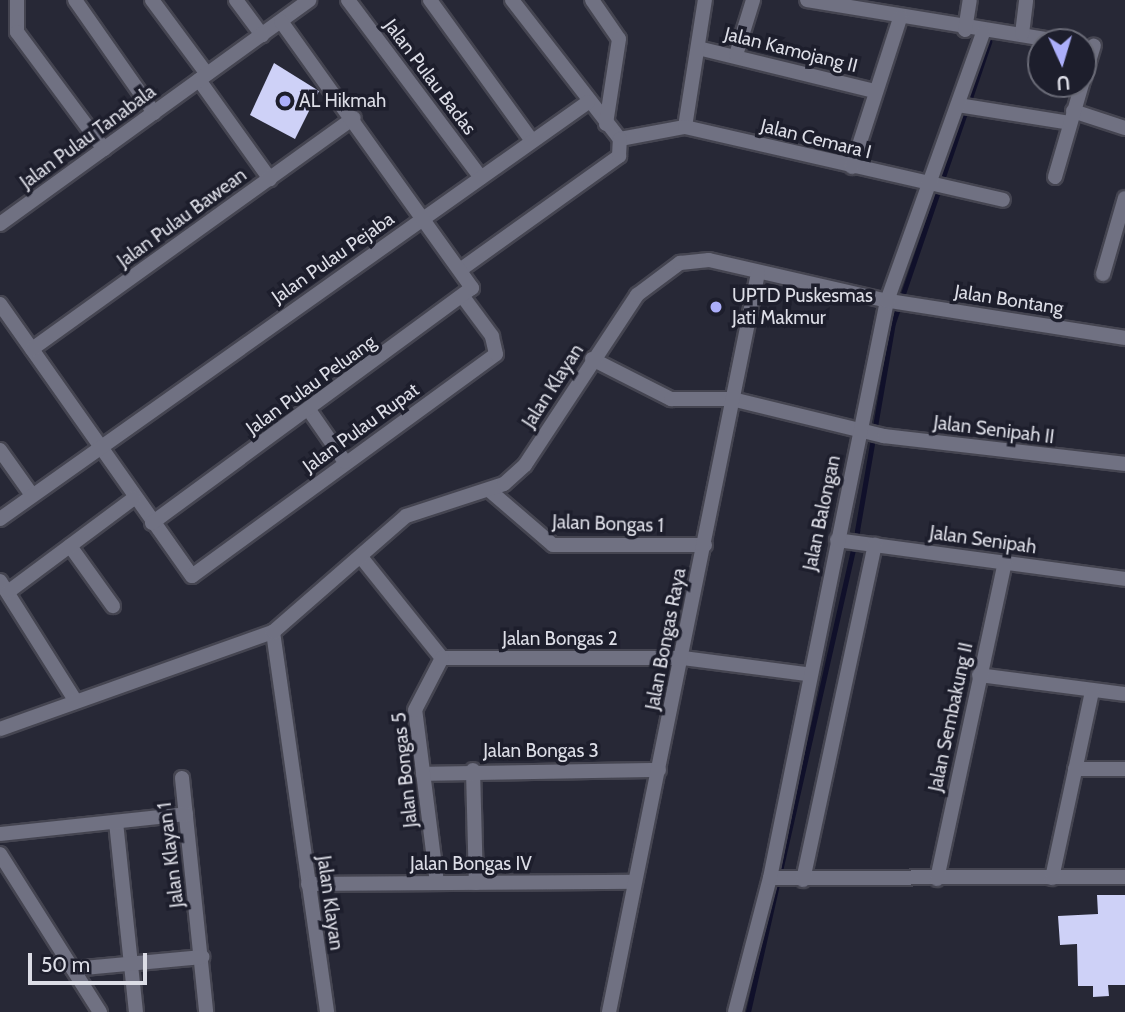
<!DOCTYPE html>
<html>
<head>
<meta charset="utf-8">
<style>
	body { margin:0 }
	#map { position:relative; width:1125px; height:1012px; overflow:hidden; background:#272836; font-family:Cabin,sans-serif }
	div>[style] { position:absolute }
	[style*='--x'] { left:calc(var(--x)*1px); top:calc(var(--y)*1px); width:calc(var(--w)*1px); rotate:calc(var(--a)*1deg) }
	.stream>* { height:4.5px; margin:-2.25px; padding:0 2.25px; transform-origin:2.25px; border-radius:2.25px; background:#10102a }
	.building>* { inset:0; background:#ced1f7 }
	.roads { filter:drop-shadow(2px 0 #454551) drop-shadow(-2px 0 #454551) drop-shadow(0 2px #454551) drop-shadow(0 -2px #454551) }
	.street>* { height:14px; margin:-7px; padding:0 7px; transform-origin:7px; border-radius:7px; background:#707182 }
	.dots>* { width:19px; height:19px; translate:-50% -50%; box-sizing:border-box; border:4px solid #1d1e2c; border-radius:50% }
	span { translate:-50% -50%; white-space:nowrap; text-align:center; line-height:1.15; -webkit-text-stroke:7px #1d1e2c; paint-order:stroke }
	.street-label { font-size:19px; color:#dcdde6 }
	.poi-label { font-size:19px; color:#dcdde6 }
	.left { translate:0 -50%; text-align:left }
	.north { position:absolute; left:1027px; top:28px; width:70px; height:70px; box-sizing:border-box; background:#1d1e2c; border:2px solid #696a76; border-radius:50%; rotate:176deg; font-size:19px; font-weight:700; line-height:28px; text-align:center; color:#dcdde6 }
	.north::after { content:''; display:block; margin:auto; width:24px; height:32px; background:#acaffb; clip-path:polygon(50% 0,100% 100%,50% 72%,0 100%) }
	.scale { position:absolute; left:28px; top:953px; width:119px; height:32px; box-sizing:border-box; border:4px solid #dcdde6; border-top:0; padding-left:9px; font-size:21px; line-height:24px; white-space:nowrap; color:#dcdde6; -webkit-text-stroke:5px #1d1e2c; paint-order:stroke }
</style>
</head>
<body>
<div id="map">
	<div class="stream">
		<i style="--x:748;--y:1012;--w:493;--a:-77.2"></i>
		<i style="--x:857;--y:531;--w:211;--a:-80.2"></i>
		<i style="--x:893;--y:323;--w:297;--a:-71.1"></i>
	</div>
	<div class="building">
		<i style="clip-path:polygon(274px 63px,319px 91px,295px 139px,250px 115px)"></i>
		<i style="clip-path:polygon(1097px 895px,1125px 895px,1125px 985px,1108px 985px,1109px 996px,1093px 997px,1093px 986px,1078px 986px,1077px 944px,1060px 945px,1058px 916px,1098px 914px)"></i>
	</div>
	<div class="roads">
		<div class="street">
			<i style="--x:17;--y:0;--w:32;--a:90"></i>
			<i style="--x:17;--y:32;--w:146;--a:53.4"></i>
			<i style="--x:75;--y:0;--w:138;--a:55"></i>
			<i style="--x:152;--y:0;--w:92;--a:53.4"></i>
			<i style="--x:236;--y:0;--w:44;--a:53.4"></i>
			<i style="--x:348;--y:0;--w:222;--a:53.2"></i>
			<i style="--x:430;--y:0;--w:174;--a:54.1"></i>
			<i style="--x:512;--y:0;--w:176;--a:52.2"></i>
			<i style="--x:592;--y:0;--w:47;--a:55.3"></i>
			<i style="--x:619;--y:39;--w:86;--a:98.7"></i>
			<i style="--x:807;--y:0;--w:260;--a:9.3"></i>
			<i style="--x:965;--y:30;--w:30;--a:-81"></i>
			<i style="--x:1022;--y:34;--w:34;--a:-83"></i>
			<i style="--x:698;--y:48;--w:181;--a:13.7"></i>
			<i style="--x:736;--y:55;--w:58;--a:-72.8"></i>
			<i style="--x:199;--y:80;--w:122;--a:54.4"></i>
			<i style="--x:1083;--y:81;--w:37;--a:-73"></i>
			<i style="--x:958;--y:105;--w:113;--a:9.1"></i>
			<i style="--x:1073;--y:111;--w:55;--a:18.1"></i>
			<i style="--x:685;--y:127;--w:129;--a:-81.1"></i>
			<i style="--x:620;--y:139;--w:66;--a:-10.5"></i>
			<i style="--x:685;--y:127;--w:326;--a:12.9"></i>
			<i style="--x:852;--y:167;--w:157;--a:-72.1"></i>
			<i style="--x:1055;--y:177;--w:97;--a:-73.8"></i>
			<i style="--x:0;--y:224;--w:382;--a:-35.9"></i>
			<i style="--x:460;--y:270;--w:196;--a:-35.6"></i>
			<i style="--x:619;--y:156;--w:17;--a:-87"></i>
			<i style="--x:1103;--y:274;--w:79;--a:-73.9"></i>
			<i style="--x:0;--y:304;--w:333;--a:54.8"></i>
			<i style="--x:192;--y:576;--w:376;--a:-36.1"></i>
			<i style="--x:496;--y:354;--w:18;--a:-103"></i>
			<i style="--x:492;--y:336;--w:49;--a:-126.6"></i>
			<i style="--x:32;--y:349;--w:396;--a:-35.7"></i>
			<i style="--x:592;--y:359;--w:89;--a:26.9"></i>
			<i style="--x:671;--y:399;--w:61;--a:0"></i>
			<i style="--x:732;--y:399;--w:156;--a:13.7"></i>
			<i style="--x:884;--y:436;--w:243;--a:6.6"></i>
			<i style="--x:309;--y:410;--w:63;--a:55.3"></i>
			<i style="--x:0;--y:450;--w:55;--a:54.6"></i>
			<i style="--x:489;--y:490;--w:84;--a:40.7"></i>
			<i style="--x:553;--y:545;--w:152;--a:0"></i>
			<i style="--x:0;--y:519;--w:721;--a:-35.34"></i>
			<i style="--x:152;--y:523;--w:397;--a:-36.3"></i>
			<i style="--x:472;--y:288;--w:328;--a:-125.6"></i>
			<i style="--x:837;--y:540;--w:291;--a:7.7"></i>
			<i style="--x:70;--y:546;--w:74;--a:54.4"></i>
			<i style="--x:361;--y:557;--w:129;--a:51.3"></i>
			<i style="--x:0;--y:581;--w:141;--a:57.8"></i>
			<i style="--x:8;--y:592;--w:157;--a:-36.7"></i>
			<i style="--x:273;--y:632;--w:384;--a:81.9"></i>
			<i style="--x:442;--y:658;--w:241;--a:0"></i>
			<i style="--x:683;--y:658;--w:125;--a:7.4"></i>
			<i style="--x:979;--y:675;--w:147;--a:7.4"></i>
			<i style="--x:0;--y:729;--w:290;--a:-19.6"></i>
			<i style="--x:273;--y:632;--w:176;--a:-41.1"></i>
			<i style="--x:406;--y:516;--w:103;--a:-18.1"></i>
			<i style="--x:504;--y:484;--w:28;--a:-42"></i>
			<i style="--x:525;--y:465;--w:204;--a:-56.6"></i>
			<i style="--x:637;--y:295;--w:54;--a:-36.7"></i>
			<i style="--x:680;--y:263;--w:29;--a:-6"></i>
			<i style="--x:709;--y:260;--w:179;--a:12.9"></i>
			<i style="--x:883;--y:300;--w:245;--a:8.9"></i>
			<i style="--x:1075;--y:769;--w:50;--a:0"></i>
			<i style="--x:473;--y:770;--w:113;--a:88.5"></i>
			<i style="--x:423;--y:774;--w:236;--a:-1"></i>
			<i style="--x:182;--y:778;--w:235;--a:84.1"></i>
			<i style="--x:116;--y:822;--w:191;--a:84"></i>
			<i style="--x:0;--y:834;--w:187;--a:-6.1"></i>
			<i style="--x:0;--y:854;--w:187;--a:57.7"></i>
			<i style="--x:770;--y:878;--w:355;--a:-0.2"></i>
			<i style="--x:1052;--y:878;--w:191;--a:-77.9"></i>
			<i style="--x:937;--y:879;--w:323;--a:-77.9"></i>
			<i style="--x:803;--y:880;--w:343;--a:-77.9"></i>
			<i style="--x:437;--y:883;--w:174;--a:-97.2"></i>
			<i style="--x:415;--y:710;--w:59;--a:-62.6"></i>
			<i style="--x:308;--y:884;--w:326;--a:-0.4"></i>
			<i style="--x:73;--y:969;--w:130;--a:-5.3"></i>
			<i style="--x:609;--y:1012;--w:754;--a:-78.6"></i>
			<i style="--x:735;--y:1012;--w:138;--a:-75.4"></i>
			<i style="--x:770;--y:878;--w:589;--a:-78.54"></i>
			<i style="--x:887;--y:301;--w:285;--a:-70.3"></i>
		</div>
	</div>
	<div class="dots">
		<i style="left:285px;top:101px;background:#acaffb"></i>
		<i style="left:716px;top:307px;background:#acaffb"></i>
	</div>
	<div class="street-label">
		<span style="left:791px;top:50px;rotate:14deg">Jalan Kamojang II</span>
		<span style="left:430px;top:77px;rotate:53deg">Jalan Pulau Badas</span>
		<span style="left:88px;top:137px;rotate:-36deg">Jalan Pulau Tanabala</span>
		<span style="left:816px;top:139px;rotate:14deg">Jalan Cemara I</span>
		<span style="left:182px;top:218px;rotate:-36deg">Jalan Pulau Bawean</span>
		<span style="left:333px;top:258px;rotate:-35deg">Jalan Pulau Pejaba</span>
		<span style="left:1009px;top:300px;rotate:9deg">Jalan Bontang</span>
		<span style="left:311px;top:385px;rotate:-36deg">Jalan Pulau Peluang</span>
		<span style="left:553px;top:386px;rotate:-57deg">Jalan Klayan</span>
		<span style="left:361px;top:428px;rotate:-36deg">Jalan Pulau Rupat</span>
		<span style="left:994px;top:430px;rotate:7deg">Jalan Senipah II</span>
		<span style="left:822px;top:513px;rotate:-78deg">Jalan Balongan</span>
		<span style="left:608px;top:524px;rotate:2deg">Jalan Bongas 1</span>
		<span style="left:983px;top:540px;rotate:8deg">Jalan Senipah</span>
		<span style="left:560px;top:639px">Jalan Bongas 2</span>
		<span style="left:666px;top:639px;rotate:-79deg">Jalan Bongas Raya</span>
		<span style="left:951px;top:717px;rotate:-78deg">Jalan Sembakung II</span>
		<span style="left:541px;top:751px">Jalan Bongas 3</span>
		<span style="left:405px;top:770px;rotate:-96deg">Jalan Bongas 5</span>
		<span style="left:171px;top:855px;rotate:-97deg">Jalan Klayan 1</span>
		<span style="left:471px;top:864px">Jalan Bongas IV</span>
		<span style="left:330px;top:903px;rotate:82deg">Jalan Klayan</span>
	</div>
	<div class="poi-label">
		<span class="left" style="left:299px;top:101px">AL Hikmah</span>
		<span class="left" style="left:732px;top:307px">UPTD Puskesmas<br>Jati Makmur</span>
	</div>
	<div class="north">U</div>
	<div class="scale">50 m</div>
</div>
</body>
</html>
